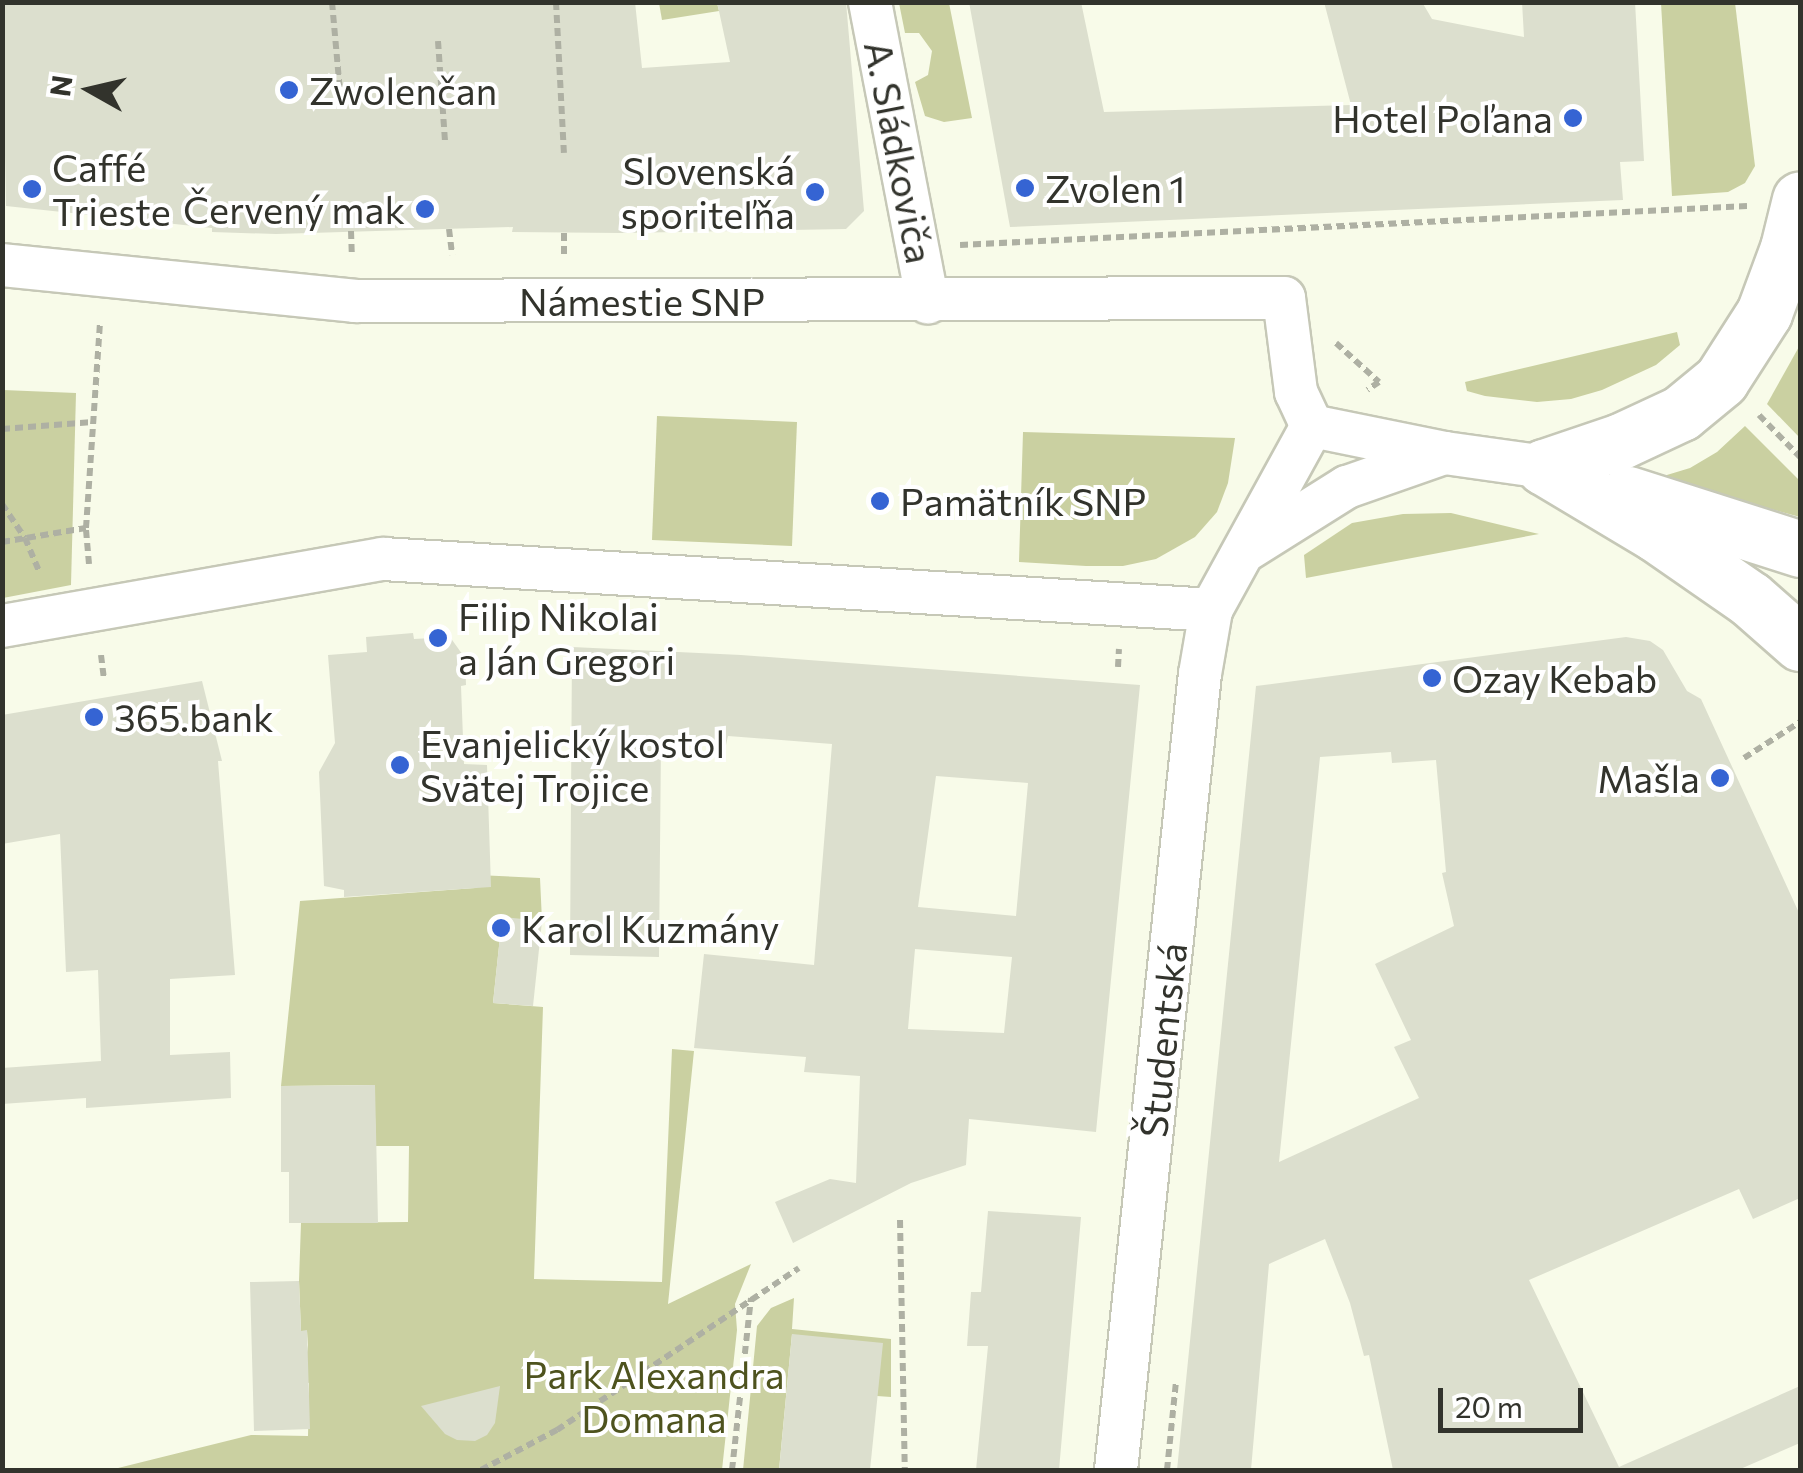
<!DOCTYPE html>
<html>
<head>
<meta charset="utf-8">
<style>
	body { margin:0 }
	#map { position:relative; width:1803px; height:1473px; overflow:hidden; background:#f8fbe9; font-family:Commissioner,sans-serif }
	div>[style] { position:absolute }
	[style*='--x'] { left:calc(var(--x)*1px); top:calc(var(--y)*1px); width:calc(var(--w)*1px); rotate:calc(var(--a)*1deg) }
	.green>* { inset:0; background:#cad0a1 }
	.building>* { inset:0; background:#dcdfce }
	.path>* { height:6px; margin-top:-3px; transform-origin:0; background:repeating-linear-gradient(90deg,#aeb0a3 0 8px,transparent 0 13px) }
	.roads { filter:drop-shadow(2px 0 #c6c8b7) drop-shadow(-2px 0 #c6c8b7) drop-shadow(0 2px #c6c8b7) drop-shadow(0 -2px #c6c8b7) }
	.street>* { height:42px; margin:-21px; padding:0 21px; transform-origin:21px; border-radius:21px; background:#fff }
	.secondary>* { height:55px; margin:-27.5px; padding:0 27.5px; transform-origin:27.5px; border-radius:27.5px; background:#fff }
	.dots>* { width:28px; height:28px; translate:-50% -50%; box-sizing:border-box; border:5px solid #fff; border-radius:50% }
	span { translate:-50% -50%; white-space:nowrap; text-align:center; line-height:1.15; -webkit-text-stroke:8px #fff; paint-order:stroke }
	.poi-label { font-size:38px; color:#32332c }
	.left { translate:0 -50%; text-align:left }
	.right { translate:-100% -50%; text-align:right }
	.street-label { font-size:38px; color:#32332c }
	.park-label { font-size:38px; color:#4e531e }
	.frame { position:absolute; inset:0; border:5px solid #32332c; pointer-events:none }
	.north { position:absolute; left:40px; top:40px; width:100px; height:100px; -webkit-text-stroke:8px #fff; paint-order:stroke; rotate:278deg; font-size:28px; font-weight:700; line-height:40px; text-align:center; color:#32332c }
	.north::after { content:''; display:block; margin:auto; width:35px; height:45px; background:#32332c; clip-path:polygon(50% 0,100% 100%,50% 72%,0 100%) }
	.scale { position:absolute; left:1438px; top:1388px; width:145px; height:45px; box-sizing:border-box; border:5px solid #32332c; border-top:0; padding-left:12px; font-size:30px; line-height:35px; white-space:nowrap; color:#32332c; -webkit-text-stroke:8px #fff; paint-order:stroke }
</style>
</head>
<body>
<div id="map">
	<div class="green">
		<i style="clip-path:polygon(659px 3px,717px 3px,719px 11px,662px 20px)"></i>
		<i style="clip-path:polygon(899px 3px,949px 3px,972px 118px,944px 122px,925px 116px,915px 82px,928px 75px,932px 51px,919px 33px,905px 33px)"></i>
		<i style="clip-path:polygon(1661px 3px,1735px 3px,1755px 166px,1745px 183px,1728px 192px,1672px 196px)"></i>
		<i style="clip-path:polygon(1677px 332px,1680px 345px,1656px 365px,1602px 390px,1571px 399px,1537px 402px,1485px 396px,1467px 391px,1465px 382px)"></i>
		<i style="clip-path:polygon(1800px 345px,1800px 438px,1767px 404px)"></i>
		<i style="clip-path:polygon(3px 390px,76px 393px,71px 585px,3px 598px)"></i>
		<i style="clip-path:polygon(657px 416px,797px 422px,792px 546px,652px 540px)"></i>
		<i style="clip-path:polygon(1745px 426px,1800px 481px,1800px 517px,1657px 478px,1690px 468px,1717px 452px)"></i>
		<i style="clip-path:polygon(1023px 432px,1235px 438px,1228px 483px,1217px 512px,1195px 537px,1156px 559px,1123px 566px,1086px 566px,1019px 562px)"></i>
		<i style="clip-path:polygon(1451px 513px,1539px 534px,1306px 578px,1304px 555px,1352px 523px,1403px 514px)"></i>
		<i style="clip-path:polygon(477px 875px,540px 878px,542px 921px,502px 918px,493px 1003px,543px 1007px,534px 1279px,662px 1282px,672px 1049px,694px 1051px,668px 1304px,751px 1264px,735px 1304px,737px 1330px,722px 1470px,110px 1470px,251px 1435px,308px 1436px,309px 1383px,303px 1382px,308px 1345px,307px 1331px,301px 1331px,299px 1281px,301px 1223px,408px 1222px,409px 1146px,376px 1146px,374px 1085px,281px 1086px,300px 901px,475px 888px)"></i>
		<i style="clip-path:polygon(794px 1298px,792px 1329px,891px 1339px,891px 1397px,877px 1396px,792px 1334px,779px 1470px,743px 1470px,757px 1326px,771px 1308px)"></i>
	</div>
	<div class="building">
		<i style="clip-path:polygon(2px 2px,635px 2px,642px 68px,730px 62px,717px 2px,846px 2px,864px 211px,846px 229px,620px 233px,512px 232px,513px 227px,276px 234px,212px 232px,212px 228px,6px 206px)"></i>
		<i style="clip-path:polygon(969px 2px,1081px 2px,1104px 112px,1351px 105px,1324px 2px,1422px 2px,1432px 19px,1524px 37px,1522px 2px,1635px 2px,1644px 161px,1620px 162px,1623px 200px,1010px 227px)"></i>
		<i style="clip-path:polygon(413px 633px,414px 639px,450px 637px,465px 658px,466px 685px,461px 686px,464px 764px,487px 765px,491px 887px,344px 897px,344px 890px,324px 886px,319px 772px,335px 743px,328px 655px,367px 652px,366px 637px)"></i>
		<i style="clip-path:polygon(evenodd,1626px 637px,1650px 641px,1663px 650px,1687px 691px,1701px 699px,1800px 915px,1800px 1198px,1753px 1219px,1739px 1189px,1529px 1280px,1619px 1467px,1800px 1386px,1800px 1443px,1738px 1470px,1393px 1470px,1369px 1355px,1364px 1356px,1350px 1303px,1325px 1239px,1269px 1264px,1251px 1470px,1177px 1470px,1256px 686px,1626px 637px,1391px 752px,1392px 763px,1436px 760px,1446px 872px,1442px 873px,1454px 926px,1375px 964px,1411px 1040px,1394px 1047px,1419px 1098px,1279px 1162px,1320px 757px,1391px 752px)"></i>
		<i style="clip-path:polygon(evenodd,572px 647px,741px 655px,1140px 685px,1096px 1132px,969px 1119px,966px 1165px,911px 1183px,793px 1243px,775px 1202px,830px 1179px,856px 1183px,860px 1076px,804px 1072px,806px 1057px,694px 1048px,704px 954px,814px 965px,832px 744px,728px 736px,726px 745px,661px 741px,659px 957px,570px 955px,572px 647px,936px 776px,1028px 783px,1016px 916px,918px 907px,936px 776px,572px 647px,915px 949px,1012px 957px,1004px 1033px,908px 1029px,915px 949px)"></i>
		<i style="clip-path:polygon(202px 681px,222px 761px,218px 761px,235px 975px,170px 979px,170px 1055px,230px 1052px,231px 1098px,86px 1108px,86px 1098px,2px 1104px,2px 1068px,101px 1061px,98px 970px,66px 972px,60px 834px,2px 844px,2px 715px)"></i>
		<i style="clip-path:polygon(502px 917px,542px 921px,533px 1006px,493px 1003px)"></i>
		<i style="clip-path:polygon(375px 1085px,378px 1223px,289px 1223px,289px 1172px,281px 1172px,281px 1086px)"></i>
		<i style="clip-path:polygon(988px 1211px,1081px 1217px,1059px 1470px,976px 1470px,988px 1346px,967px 1346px,971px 1292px,981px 1292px)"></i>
		<i style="clip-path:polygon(299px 1281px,301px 1331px,307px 1330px,310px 1429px,254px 1431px,250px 1282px)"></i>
		<i style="clip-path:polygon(792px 1334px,883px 1343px,870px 1470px,779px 1470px)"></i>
		<i style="clip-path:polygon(500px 1386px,495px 1423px,487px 1435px,475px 1441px,457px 1440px,445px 1434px,421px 1406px)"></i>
	</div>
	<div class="path">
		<i style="--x:332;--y:2;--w:101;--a:84.9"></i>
		<i style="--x:556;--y:2;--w:151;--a:87"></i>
		<i style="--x:438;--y:41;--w:100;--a:86"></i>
		<i style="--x:449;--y:229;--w:26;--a:83"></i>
		<i style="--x:351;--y:231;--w:24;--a:88"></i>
		<i style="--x:564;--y:233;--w:22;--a:90"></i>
		<i style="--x:960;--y:245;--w:788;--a:-2.84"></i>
		<i style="--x:1336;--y:343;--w:58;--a:42.2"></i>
		<i style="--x:1379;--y:382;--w:14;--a:146"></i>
		<i style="--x:1759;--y:415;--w:59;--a:45.7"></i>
		<i style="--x:2;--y:429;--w:91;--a:-4.4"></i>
		<i style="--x:2;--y:504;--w:41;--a:55.9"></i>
		<i style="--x:25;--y:538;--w:38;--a:67"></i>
		<i style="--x:2;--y:542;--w:85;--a:-9.5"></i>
		<i style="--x:89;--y:564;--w:36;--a:-95"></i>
		<i style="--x:86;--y:528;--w:206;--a:-86.1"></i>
		<i style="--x:101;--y:655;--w:24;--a:83"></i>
		<i style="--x:1118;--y:667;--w:18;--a:-87"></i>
		<i style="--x:1744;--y:758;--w:67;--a:-32.7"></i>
		<i style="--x:900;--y:1220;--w:250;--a:88.9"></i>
		<i style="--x:481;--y:1470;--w:86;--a:-27.8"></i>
		<i style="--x:557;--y:1430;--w:291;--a:-33.8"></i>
		<i style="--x:732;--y:1470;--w:173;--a:-83.7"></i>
		<i style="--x:1167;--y:1470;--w:88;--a:-84.2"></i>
	</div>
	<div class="roads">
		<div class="street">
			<i style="--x:870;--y:2;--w:306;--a:79.1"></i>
			<i style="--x:2;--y:265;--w:355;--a:5.8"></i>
			<i style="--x:355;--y:301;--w:929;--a:-0.19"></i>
			<i style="--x:1284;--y:298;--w:95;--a:82.7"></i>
			<i style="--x:1296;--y:392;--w:38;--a:65"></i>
			<i style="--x:1312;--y:426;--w:136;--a:11.5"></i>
			<i style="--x:1445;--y:453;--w:100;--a:8"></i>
			<i style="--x:1248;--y:549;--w:117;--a:-32.1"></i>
			<i style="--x:1347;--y:487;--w:103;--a:-19.3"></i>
			<i style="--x:2;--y:626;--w:387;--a:-10"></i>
			<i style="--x:383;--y:559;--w:830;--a:3.52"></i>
			<i style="--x:1116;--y:1470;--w:800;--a:-83.98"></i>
			<i style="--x:1200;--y:674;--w:65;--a:-80.2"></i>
			<i style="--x:1211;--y:610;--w:210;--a:-61.2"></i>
		</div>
		<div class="secondary">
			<i style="--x:1544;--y:467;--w:81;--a:-18.7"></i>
			<i style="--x:1621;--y:441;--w:66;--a:-25"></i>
			<i style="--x:1681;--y:413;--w:52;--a:-39.5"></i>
			<i style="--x:1721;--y:380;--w:80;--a:-57.3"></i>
			<i style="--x:1764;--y:313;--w:69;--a:-69.7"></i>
			<i style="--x:1788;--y:248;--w:50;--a:-76.2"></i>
			<i style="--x:1544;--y:467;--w:131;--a:30.9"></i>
			<i style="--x:1656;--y:534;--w:114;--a:34.7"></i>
			<i style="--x:1750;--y:599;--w:67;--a:41.3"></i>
			<i style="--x:1628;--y:494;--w:181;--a:17.7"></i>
		</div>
	</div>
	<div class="dots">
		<i style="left:289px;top:90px;background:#3564d3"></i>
		<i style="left:1573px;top:118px;background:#3564d3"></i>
		<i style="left:1025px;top:188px;background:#3564d3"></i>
		<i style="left:32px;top:189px;background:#3564d3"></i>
		<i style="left:815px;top:192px;background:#3564d3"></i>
		<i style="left:425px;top:209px;background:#3564d3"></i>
		<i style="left:880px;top:501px;background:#3564d3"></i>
		<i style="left:438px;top:638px;background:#3564d3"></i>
		<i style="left:1432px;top:678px;background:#3564d3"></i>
		<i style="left:94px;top:717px;background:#3564d3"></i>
		<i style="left:400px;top:765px;background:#3564d3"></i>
		<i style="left:1720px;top:778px;background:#3564d3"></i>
		<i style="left:501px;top:928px;background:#3564d3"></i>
	</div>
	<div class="poi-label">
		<span class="left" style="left:309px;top:90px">Zwolenčan</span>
		<span class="right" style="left:1553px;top:118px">Hotel Poľana</span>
		<span class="left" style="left:52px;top:189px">Caffé<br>Trieste</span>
		<span class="right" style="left:795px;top:192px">Slovenská<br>sporiteľňa</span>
		<span class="left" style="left:1045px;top:188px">Zvolen 1</span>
		<span class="right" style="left:405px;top:209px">Červený mak</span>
		<span class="left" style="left:900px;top:501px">Pamätník SNP</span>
		<span class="left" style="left:458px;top:638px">Filip Nikolai<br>a Ján Gregori</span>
		<span class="left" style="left:1452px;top:678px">Ozay Kebab</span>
		<span class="left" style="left:114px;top:717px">365.bank</span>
		<span class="left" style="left:420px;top:765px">Evanjelický kostol<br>Svätej Trojice</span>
		<span class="right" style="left:1700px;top:778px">Mašla</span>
		<span class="left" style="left:521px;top:928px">Karol Kuzmány</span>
	</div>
	<div class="street-label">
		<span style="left:900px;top:152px;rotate:79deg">A. Sládkoviča</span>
		<span style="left:642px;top:301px">Námestie SNP</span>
		<span style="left:1162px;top:1040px;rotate:-84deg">Študentská</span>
	</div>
	<div class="park-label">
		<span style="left:654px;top:1396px">Park Alexandra<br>Domana</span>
	</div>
	<div class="frame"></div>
	<div class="north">N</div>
	<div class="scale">20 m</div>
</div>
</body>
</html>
